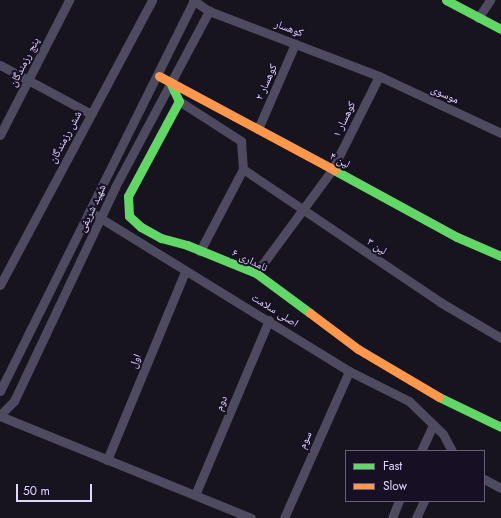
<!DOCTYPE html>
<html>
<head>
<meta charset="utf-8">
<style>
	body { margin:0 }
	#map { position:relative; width:501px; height:518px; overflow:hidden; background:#18141f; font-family:Jost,"Noto Naskh Arabic",sans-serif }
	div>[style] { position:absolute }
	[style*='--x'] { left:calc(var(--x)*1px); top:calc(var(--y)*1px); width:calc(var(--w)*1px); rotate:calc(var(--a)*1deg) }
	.street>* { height:9px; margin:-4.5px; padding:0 4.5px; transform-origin:4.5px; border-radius:4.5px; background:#4e4a5f }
	.fast>* { height:9px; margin:-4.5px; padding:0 4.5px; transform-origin:4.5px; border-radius:4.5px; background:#63d668 }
	.slow>* { height:9px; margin:-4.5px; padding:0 4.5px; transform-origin:4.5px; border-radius:4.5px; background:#ff974d }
	span { translate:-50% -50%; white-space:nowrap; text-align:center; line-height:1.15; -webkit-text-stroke:4px #171024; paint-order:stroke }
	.street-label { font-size:11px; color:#e1d6fc }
	.legend { position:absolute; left:345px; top:450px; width:140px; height:52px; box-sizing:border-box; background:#171024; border:1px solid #685f7a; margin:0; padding:5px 7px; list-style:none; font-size:12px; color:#e1d6fc }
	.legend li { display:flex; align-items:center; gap:8px; height:20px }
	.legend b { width:20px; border:1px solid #685f7a }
	.scale { position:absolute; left:16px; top:484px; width:76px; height:18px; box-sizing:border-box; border:2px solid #e1d6fc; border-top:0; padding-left:5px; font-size:12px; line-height:14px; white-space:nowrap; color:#e1d6fc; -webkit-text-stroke:3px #171024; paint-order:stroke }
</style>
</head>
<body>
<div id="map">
	<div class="street">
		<i style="--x:193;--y:0;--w:19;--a:35"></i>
		<i style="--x:209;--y:11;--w:182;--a:20.9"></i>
		<i style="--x:379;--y:76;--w:135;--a:25"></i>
		<i style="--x:478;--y:18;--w:22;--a:-56"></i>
		<i style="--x:0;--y:65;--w:103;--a:28.3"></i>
		<i style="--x:179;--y:101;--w:74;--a:32.8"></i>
		<i style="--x:241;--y:141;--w:28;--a:86"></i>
		<i style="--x:243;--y:169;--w:93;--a:117.7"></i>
		<i style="--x:258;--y:129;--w:93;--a:-66.5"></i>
		<i style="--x:0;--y:135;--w:152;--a:-62.9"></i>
		<i style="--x:243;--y:169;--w:238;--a:34"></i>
		<i style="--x:440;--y:302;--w:71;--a:30.5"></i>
		<i style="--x:89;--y:211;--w:305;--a:31.6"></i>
		<i style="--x:349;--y:371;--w:67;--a:26.6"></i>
		<i style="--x:409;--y:401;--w:47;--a:44.1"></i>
		<i style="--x:443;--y:434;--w:19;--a:62"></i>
		<i style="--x:256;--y:273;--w:128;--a:-53.6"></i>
		<i style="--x:332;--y:170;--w:105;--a:-63.4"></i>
		<i style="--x:0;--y:285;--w:323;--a:-61.9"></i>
		<i style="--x:0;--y:391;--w:436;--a:-63.6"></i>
		<i style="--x:0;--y:415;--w:20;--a:-45"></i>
		<i style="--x:14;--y:401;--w:237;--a:-64.7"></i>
		<i style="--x:115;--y:187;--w:200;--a:-61.9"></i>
		<i style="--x:0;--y:416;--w:271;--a:22.1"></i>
		<i style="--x:421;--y:451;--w:29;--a:-65"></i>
		<i style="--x:107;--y:460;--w:204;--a:-67.5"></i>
		<i style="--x:484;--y:479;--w:19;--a:28"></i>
		<i style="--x:195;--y:495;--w:190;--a:-67.1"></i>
		<i style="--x:284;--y:518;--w:161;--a:-66.1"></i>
		<i style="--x:392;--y:518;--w:18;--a:-68"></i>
		<i style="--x:416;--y:518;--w:19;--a:-65"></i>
	</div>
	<div class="fast">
		<i style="--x:446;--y:0;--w:62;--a:27.8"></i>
		<i style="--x:170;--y:82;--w:21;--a:65"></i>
		<i style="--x:179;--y:101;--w:108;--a:118.2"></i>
		<i style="--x:128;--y:196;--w:20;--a:87"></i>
		<i style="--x:129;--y:216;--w:16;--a:43"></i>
		<i style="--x:141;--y:227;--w:23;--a:29"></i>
		<i style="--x:161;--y:238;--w:27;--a:15"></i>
		<i style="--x:187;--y:245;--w:74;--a:22.1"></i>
		<i style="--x:256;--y:273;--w:67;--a:36.5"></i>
		<i style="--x:334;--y:170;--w:140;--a:28.6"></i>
		<i style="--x:457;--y:237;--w:48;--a:23.4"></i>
		<i style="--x:439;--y:397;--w:69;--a:25.8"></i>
	</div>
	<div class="slow">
		<i style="--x:159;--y:76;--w:199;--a:28.2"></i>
		<i style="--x:310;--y:313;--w:60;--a:36.9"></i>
		<i style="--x:358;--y:349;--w:94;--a:30.7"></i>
	</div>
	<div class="street-label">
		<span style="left:289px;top:28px;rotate:21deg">کوهسار</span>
		<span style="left:24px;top:62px;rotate:-63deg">پنج رزمندگان</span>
		<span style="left:266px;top:82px;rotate:-66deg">کوهسار ۲</span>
		<span style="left:445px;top:94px;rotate:25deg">موسوی</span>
		<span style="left:344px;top:119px;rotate:-64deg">کوهسار ۱</span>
		<span style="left:65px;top:137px;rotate:-62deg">شش رزمندگان</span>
		<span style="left:340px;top:160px;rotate:28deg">لین ۴</span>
		<span style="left:92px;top:208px;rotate:-65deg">شهید شریفی</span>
		<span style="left:377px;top:246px;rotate:34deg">لین ۳</span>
		<span style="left:250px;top:260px;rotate:26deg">نامداری ۶</span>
		<span style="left:275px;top:310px;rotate:32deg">اصلی سلامت</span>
		<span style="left:135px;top:361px;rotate:-68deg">اول</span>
		<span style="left:221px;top:403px;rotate:-67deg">دوم</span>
		<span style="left:305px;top:440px;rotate:-66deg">سوم</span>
	</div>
	<ul class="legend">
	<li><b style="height:5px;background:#63d668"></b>Fast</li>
	<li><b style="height:5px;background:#ff974d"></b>Slow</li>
	</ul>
	<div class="scale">50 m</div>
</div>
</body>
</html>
